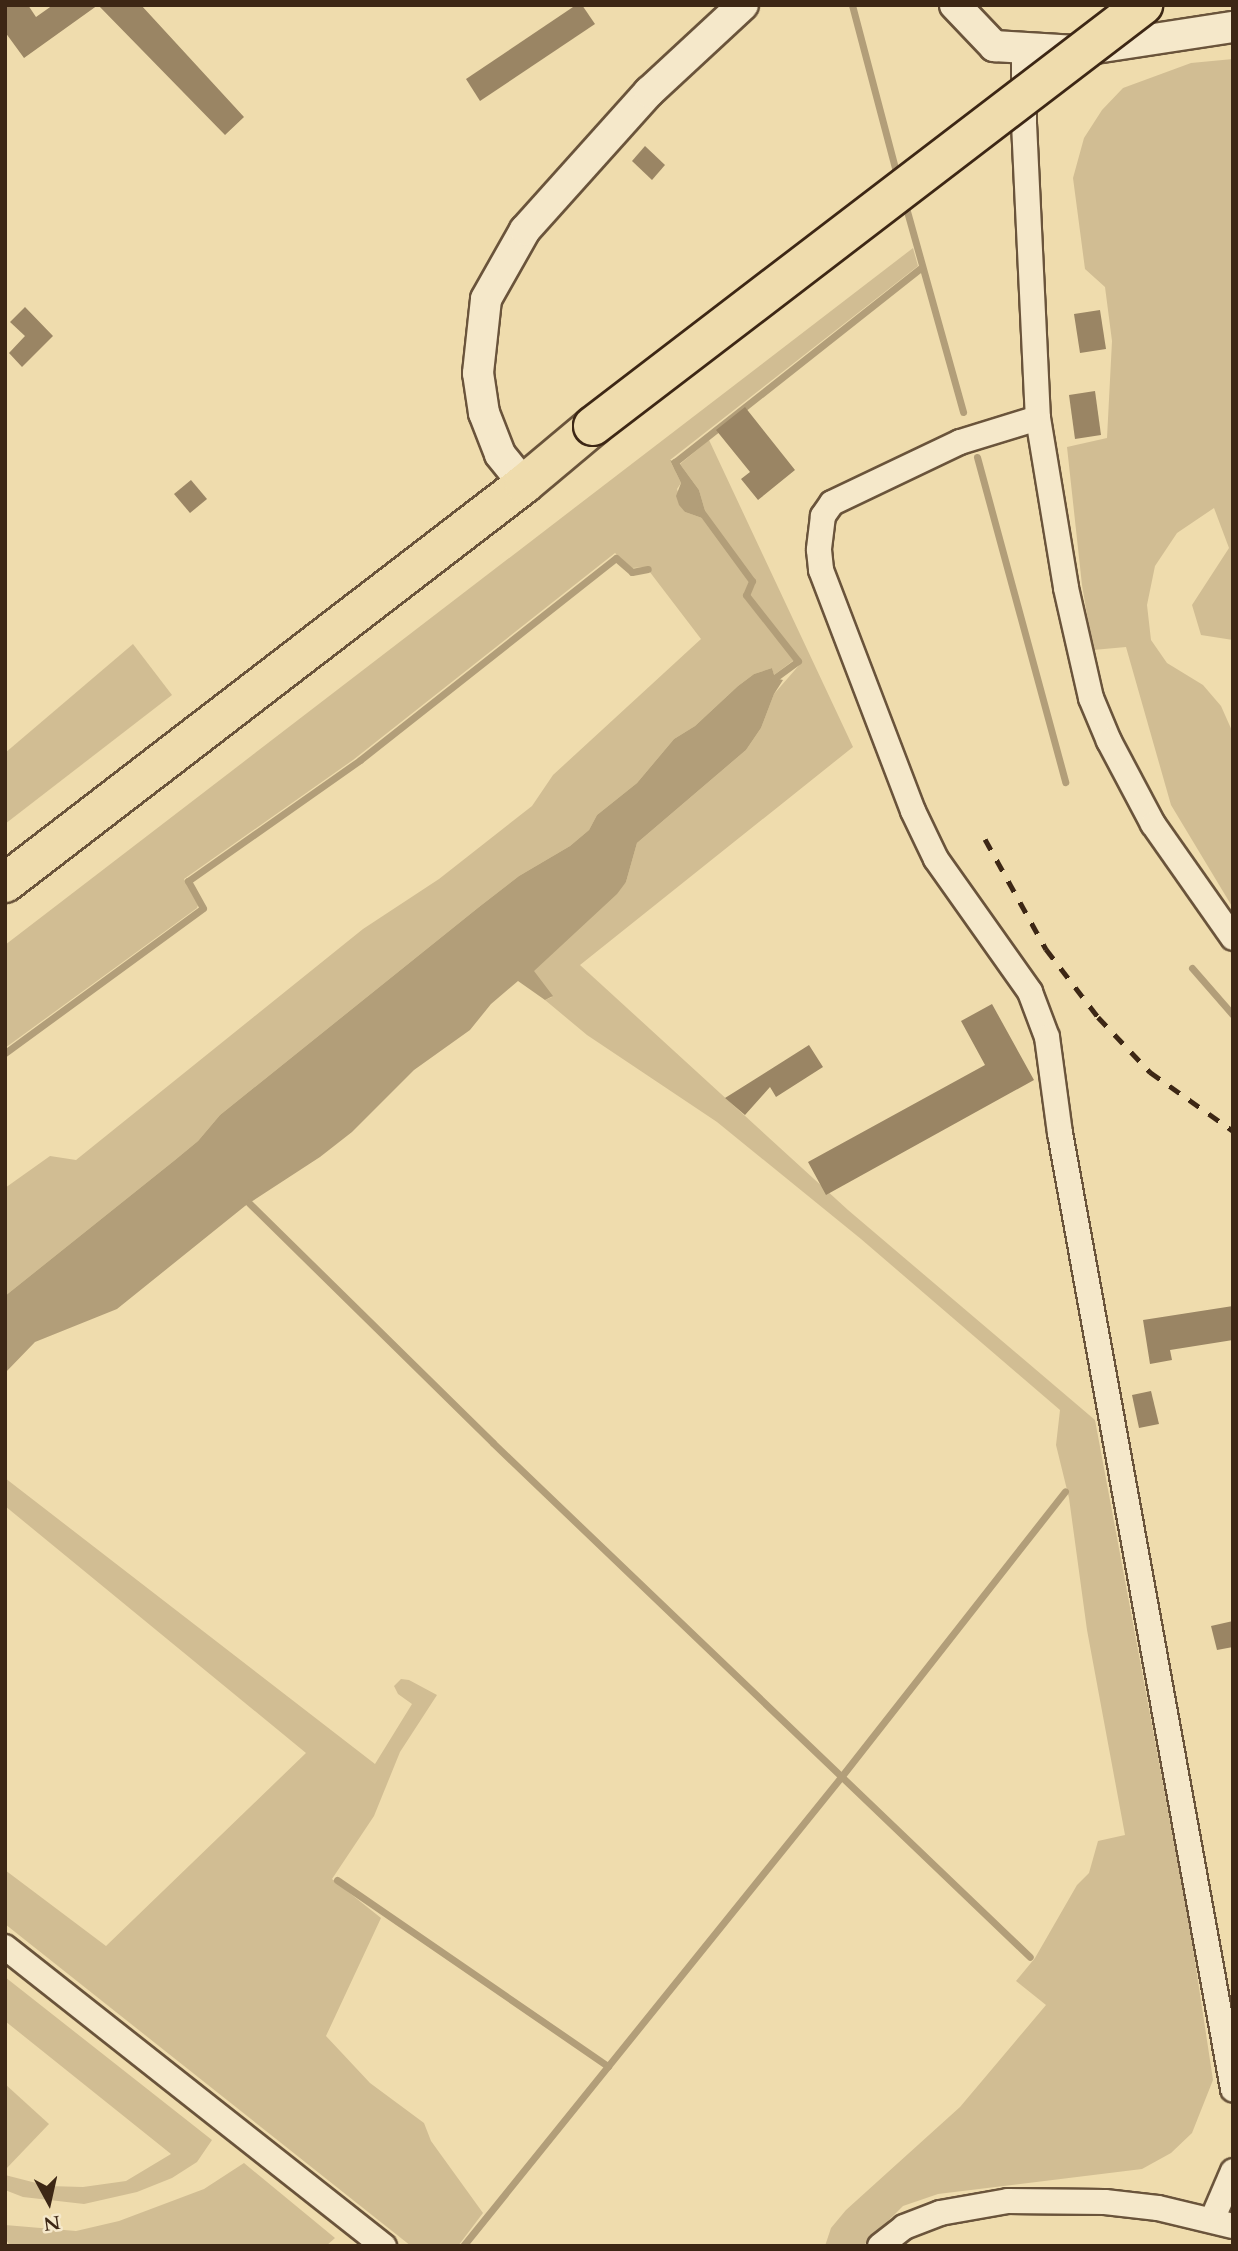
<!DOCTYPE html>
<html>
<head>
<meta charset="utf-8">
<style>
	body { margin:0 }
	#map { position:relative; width:1238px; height:2251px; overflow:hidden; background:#efdcad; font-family:Cardo,serif }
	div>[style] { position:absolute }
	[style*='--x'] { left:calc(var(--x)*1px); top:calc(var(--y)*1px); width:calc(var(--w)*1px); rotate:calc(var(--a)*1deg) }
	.green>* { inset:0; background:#d1bd93 }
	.water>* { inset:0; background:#b29e79 }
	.stream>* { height:7px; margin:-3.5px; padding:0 3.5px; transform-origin:3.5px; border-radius:3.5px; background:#b29e79 }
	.building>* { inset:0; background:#9a8564 }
	.roads { filter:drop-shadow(2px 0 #6a543b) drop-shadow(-2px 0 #6a543b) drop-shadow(0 2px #6a543b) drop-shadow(0 -2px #6a543b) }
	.minor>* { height:24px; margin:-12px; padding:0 12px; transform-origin:12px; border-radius:12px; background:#f5e8ca }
	.tertiary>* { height:30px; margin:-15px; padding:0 15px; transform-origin:15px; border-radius:15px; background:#f5e8ca }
	.trunk>* { height:38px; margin:-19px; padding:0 19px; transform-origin:19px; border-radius:19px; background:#efdcad }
	.rail>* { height:5px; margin-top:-2.5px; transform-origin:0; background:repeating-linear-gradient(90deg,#3d2715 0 12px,transparent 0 24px) }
	.bridges { filter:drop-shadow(2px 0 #3d2715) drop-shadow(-2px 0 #3d2715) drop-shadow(0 2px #3d2715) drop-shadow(0 -2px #3d2715) }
	.trunk-bridge>* { height:38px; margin:-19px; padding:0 19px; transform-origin:19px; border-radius:19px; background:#efdcad }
	span { translate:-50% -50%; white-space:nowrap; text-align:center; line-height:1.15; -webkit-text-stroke:5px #f5e8ca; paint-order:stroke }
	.frame { position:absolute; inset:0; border:7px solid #3d2715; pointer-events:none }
	.north { position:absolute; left:14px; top:2167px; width:70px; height:70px; -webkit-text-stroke:5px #f5e8ca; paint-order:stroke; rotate:172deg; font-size:19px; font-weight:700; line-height:28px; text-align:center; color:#3d2715 }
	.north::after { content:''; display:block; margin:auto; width:24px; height:32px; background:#3d2715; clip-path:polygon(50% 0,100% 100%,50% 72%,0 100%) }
</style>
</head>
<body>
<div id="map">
	<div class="green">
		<i style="clip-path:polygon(1233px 59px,1233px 640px,1201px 635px,1192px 605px,1229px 548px,1214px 508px,1177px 533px,1155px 566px,1147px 605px,1151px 640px,1167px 663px,1203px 685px,1221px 706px,1233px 733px,1233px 908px,1171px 805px,1126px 647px,1093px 650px,1082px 585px,1067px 447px,1107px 438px,1112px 341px,1105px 287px,1085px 269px,1073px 178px,1084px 138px,1102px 110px,1123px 88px,1191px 63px)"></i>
		<i style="clip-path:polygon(913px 248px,918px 266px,670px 460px,681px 483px,677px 489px,685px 512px,702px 518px,716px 532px,749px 582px,743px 596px,794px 660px,774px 675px,772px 668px,754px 674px,738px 686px,695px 726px,674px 739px,637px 783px,597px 815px,589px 830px,570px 846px,519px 876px,479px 907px,220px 1115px,198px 1141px,175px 1160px,5px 1296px,5px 1188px,50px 1156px,76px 1160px,363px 929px,439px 879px,532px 806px,553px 775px,701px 639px,646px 567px,632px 568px,615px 553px,353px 760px,184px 879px,198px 905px,197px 908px,5px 1048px,5px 945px)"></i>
		<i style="clip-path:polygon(709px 440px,853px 747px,580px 965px,848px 1210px,1095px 1420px,1190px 1928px,1213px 2080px,1192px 2133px,1171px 2153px,1142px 2169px,938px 2194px,903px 2206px,863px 2246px,825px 2246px,831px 2228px,846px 2210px,960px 2107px,1046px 2005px,1016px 1981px,1035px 1958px,1077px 1885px,1089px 1873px,1098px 1841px,1125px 1835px,1087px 1630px,1069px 1498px,1056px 1445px,1060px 1410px,861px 1239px,717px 1122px,587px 1035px,545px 1000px,552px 997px,533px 971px,626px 882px,637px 843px,746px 750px,761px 728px,774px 694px,801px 663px,749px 595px,756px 582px,706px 514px,699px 490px,680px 464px)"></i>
		<i style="clip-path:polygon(133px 644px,172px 695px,5px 824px,5px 753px)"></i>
		<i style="clip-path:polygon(5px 1478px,375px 1764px,412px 1704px,398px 1694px,394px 1686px,401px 1679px,409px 1680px,437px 1695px,400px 1752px,374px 1816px,332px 1879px,381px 1918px,326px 2036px,370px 2083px,424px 2123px,431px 2141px,483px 2213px,458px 2246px,411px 2246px,5px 1924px,5px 1870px,106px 1946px,306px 1753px,5px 1506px)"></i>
		<i style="clip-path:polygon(5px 1977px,212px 2140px,197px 2162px,172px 2178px,137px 2192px,84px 2204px,23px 2197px,5px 2190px,5px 2175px,48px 2186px,83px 2187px,126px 2181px,171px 2154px,5px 2021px)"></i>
		<i style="clip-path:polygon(5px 2084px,49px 2124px,5px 2170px)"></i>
		<i style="clip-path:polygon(244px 2163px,335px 2238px,326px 2246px,10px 2246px,5px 2238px,5px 2225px,76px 2231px,119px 2221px,204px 2189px)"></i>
	</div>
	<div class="water">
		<i style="clip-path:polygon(670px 460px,680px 464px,699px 490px,706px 514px,702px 518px,685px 512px,679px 505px,676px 496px,681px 483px)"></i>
		<i style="clip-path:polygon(772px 668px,775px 678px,783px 680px,774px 694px,761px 728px,746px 750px,637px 843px,626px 882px,617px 894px,534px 971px,553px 996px,545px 1000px,518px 981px,491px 1004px,470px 1030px,414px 1070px,352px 1132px,320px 1157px,245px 1206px,117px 1309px,35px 1342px,5px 1373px,5px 1296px,175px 1160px,198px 1141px,220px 1115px,479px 907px,519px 876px,570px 846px,589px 830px,597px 815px,637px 783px,674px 739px,695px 726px,738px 686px,754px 674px)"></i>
	</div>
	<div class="stream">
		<i style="--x:852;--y:5;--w:180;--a:75.2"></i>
		<i style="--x:905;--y:204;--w:216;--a:74.4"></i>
		<i style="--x:977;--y:457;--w:337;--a:74.8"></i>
		<i style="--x:678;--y:469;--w:8;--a:-113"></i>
		<i style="--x:675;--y:462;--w:313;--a:-38.3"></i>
		<i style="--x:700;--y:510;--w:88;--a:53.8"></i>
		<i style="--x:752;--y:581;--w:15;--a:113"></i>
		<i style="--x:746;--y:595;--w:84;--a:51.8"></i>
		<i style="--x:798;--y:661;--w:29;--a:144"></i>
		<i style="--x:1192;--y:968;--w:62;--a:48.9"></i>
		<i style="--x:5;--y:1053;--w:245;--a:-36.2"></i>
		<i style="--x:203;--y:908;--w:31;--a:-119"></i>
		<i style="--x:188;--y:881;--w:210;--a:-35.1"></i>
		<i style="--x:360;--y:760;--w:326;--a:-38.3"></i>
		<i style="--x:616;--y:558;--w:21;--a:41"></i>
		<i style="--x:632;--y:572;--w:16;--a:-11"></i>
		<i style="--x:249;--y:1203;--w:342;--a:44.5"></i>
		<i style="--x:493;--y:1443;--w:743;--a:43.75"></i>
		<i style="--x:337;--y:1880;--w:329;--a:34.5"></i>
		<i style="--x:463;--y:2246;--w:602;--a:-51.13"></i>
		<i style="--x:841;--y:1777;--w:363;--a:-51.9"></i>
	</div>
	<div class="building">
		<i style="clip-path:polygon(5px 5px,28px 5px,36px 17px,53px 5px,141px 5px,244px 117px,225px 135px,98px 5px,24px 58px,5px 32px)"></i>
		<i style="clip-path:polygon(576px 5px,582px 5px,595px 24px,480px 101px,466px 79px)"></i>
		<i style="clip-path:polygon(645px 146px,665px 165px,652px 180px,632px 161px)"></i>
		<i style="clip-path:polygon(25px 307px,53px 336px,22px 367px,9px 353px,25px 336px,10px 322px)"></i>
		<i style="clip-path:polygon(1100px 310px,1106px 349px,1080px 353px,1074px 314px)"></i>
		<i style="clip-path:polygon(1095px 391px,1101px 435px,1075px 439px,1069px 395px)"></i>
		<i style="clip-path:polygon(745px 407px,795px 470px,758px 500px,741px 479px,750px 472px,716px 430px)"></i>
		<i style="clip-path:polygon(191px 480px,207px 499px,190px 513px,174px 494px)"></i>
		<i style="clip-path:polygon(992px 1004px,1034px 1080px,826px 1195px,808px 1162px,985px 1065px,961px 1021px)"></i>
		<i style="clip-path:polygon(809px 1045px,823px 1067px,776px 1097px,770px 1087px,745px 1115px,725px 1098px)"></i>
		<i style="clip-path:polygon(1233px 1306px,1233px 1340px,1170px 1350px,1172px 1360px,1150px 1364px,1143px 1320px)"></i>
		<i style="clip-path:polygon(1151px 1391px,1159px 1424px,1139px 1428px,1132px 1395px)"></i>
		<i style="clip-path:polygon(1233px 1621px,1233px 1647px,1217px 1650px,1211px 1626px)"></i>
	</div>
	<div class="roads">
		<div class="minor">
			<i style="--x:1024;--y:48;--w:75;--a:90"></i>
			<i style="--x:1024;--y:123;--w:295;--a:87.3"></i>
			<i style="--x:1038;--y:418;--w:172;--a:80.6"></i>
			<i style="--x:1066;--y:588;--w:113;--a:77.2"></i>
			<i style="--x:1091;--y:698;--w:47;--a:67.3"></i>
			<i style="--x:1109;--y:741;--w:94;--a:62.1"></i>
			<i style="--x:1153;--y:824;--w:139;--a:54.9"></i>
			<i style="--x:1038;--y:418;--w:82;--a:162.9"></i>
			<i style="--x:960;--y:442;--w:142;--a:154.5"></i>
			<i style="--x:832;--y:503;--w:16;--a:125"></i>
			<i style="--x:823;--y:516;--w:34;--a:97"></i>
			<i style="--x:819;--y:550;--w:20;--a:84"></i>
			<i style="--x:821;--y:570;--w:258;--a:69.1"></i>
			<i style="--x:913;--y:811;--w:53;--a:64.4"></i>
			<i style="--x:936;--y:859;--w:163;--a:54.7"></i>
			<i style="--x:1030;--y:992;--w:48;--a:69.3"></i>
			<i style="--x:1047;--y:1037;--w:97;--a:82.3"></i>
			<i style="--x:1060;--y:1133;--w:972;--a:79.74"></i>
			<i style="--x:5;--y:1947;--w:483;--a:38.3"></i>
			<i style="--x:1212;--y:2220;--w:53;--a:-66.8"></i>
			<i style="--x:880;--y:2246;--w:31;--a:-38"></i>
			<i style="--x:904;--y:2227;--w:39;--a:-21"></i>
			<i style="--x:940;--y:2213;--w:69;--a:-10"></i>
			<i style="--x:1008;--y:2201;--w:97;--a:0.6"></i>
			<i style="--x:1105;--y:2202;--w:53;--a:6.5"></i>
			<i style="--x:1158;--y:2208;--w:77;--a:13.5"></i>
		</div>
		<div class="tertiary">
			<i style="--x:955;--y:5;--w:57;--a:46.4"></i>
			<i style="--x:994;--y:46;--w:82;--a:3.5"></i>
			<i style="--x:1076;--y:51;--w:159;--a:-8.7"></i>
			<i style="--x:524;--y:484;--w:38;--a:-129"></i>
			<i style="--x:500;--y:454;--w:44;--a:-111.3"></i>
			<i style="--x:484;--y:413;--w:40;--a:-98.5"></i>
			<i style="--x:478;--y:373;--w:74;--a:-83.8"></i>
			<i style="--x:486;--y:299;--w:79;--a:-60.5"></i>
			<i style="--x:525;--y:230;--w:186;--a:-48.1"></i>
			<i style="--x:649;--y:92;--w:128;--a:-42.8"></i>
		</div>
		<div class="trunk">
			<i style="--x:5;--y:883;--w:655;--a:-37.55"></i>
			<i style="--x:524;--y:484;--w:90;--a:-40"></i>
		</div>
	</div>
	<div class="rail">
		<i style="--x:985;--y:839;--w:126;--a:61"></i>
		<i style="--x:1046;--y:949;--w:86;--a:52.6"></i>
		<i style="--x:1098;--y:1017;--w:76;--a:46.6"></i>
		<i style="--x:1150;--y:1072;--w:102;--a:35.4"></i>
	</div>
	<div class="bridges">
		<div class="trunk-bridge">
			<i style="--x:593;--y:426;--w:693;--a:-37.43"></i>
		</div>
	</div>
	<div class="frame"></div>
	<div class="north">N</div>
</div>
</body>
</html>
